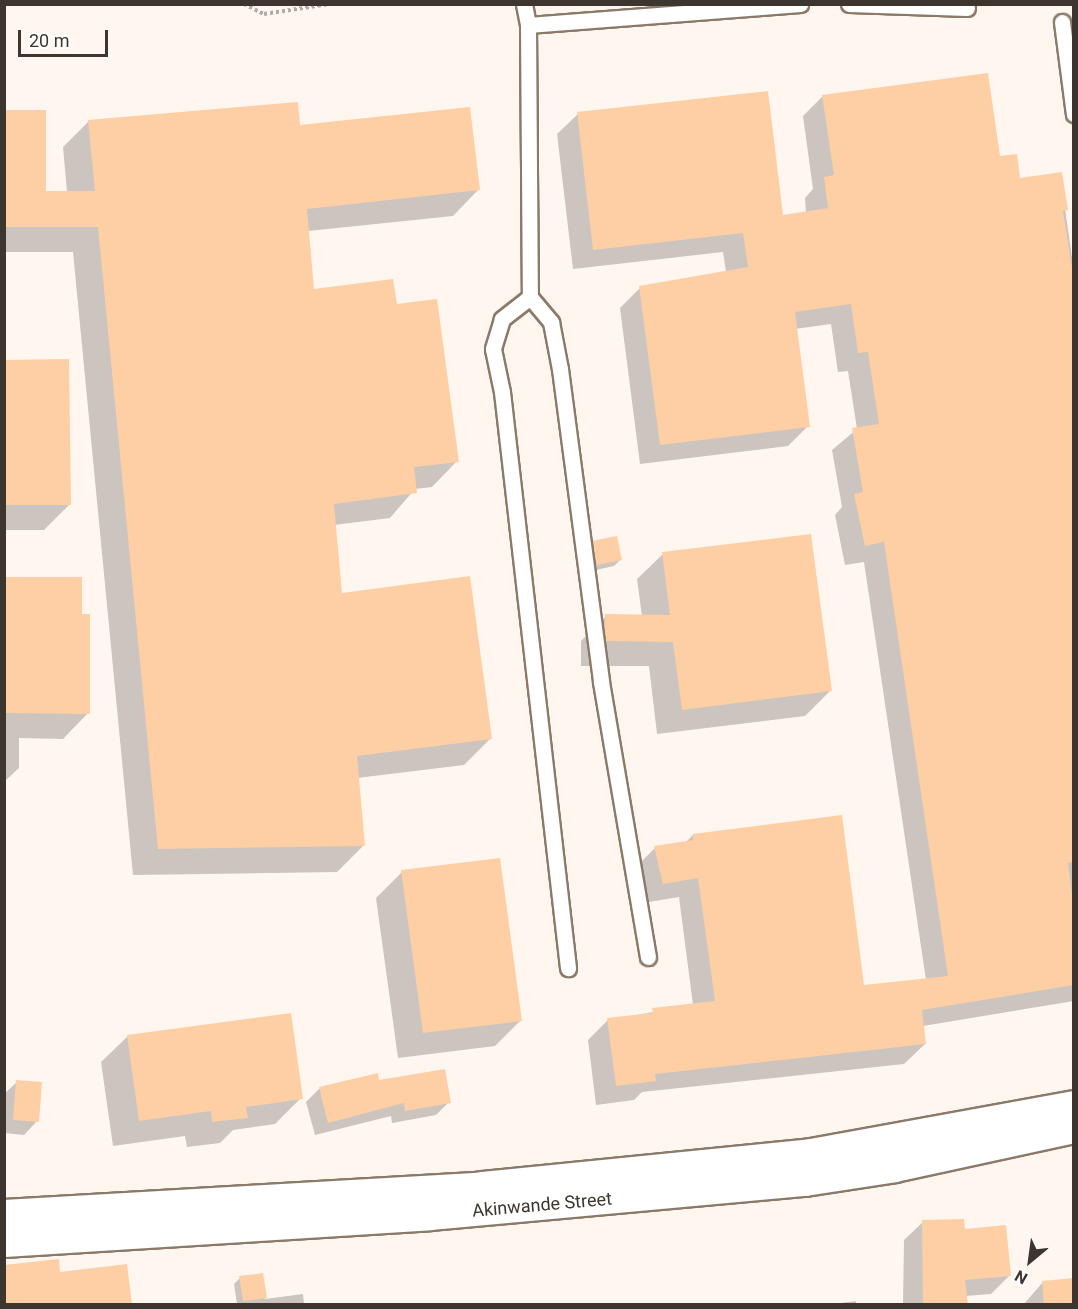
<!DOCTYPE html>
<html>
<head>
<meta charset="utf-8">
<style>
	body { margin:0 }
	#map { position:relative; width:1078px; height:1309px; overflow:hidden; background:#fef6ef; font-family:Roboto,sans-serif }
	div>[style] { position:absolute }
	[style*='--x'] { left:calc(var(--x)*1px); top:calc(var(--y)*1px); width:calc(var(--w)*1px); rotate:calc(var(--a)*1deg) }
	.shadow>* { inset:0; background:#0003 }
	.building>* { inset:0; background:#fecfa4 }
	.path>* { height:4px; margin-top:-2px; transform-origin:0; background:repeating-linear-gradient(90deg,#b2aaa3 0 3px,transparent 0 6px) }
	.roads { filter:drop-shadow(2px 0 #8b7a6a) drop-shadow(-2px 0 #8b7a6a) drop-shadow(0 2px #8b7a6a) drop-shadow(0 -2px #8b7a6a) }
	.lane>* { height:15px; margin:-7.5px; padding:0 7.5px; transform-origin:7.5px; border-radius:7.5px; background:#fff }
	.street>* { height:30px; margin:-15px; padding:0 15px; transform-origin:15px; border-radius:15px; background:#fff }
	span { translate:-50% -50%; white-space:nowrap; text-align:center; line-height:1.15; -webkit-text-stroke:4.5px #fff; paint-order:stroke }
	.street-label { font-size:18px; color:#3d362f }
	.frame { position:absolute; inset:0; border:6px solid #3d362f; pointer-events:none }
	.north { position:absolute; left:1000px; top:1231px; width:60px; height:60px; -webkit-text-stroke:4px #fff; paint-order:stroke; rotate:209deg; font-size:16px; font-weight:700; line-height:24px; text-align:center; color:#3d362f }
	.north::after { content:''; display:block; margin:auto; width:21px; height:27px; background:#3d362f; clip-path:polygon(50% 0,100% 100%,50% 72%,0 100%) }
	.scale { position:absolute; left:18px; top:30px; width:90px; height:27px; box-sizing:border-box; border:3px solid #3d362f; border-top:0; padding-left:8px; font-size:18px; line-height:21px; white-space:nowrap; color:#3d362f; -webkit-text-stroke:4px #fff; paint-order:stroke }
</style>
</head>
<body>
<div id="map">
	<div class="shadow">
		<i style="clip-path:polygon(823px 96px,999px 158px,1018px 180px,1060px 173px,1074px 272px,1074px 1001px,923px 1026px,925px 1044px,904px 1064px,642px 1092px,634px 1100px,596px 1105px,588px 1040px,608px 1020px,693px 1005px,679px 897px,643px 903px,635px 868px,655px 848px,685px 843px,693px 835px,863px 986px,926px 980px,864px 562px,845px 565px,835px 515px,842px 507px,832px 450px,857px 429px,848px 371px,838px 372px,831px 324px,795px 329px,808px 426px,788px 446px,640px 464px,620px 308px,640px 288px,726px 272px,723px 252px,573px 269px,557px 134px,578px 114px,781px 217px,806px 213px,805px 198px,813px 189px,803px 116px)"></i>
		<i style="clip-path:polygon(4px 111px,45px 192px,67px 192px,63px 147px,89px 121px,298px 127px,478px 190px,453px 216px,308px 231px,313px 291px,395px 306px,457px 461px,432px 487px,415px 489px,390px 518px,334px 525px,340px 594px,490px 739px,464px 765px,357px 778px,363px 846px,337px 872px,133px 875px,73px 252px,4px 252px)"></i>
		<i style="clip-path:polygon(4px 361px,70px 504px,44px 530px,4px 530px)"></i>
		<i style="clip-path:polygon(593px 542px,621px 559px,614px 566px,591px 571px,587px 549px)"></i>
		<i style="clip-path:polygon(663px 554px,830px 691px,805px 716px,657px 734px,649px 666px,581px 666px,581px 641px,606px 616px,642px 616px,637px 579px)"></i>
		<i style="clip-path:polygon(4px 578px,80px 615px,88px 713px,63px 739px,19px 738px,19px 768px,4px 782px)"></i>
		<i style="clip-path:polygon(402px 872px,521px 1020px,495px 1046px,398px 1058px,376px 898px)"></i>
		<i style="clip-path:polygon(289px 1015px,301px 1098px,275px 1124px,233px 1130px,220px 1143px,187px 1147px,185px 1136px,113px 1146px,101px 1062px,127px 1037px)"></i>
		<i style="clip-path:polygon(376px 1074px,378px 1081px,449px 1102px,436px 1115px,392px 1123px,391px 1116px,315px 1135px,306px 1102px,319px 1089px)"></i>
		<i style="clip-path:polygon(17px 1082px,37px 1121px,24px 1135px,4px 1133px,4px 1094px)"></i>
		<i style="clip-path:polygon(923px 1222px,963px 1230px,1009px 1276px,991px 1294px,965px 1296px,966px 1304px,903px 1304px,904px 1240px)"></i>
		<i style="clip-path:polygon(262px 1274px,265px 1299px,303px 1294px,304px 1304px,237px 1304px,234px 1284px,240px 1278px)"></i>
		<i style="clip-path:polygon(1043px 1282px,1074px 1304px,1024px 1304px)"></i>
		<i style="clip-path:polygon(856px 1301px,856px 1304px,833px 1304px)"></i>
	</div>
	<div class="building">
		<i style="clip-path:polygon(988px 73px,1000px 156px,1017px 154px,1020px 178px,1062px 172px,1068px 210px,1063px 211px,1074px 280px,1074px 862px,1068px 863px,1074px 910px,1074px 985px,922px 1010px,926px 1044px,655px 1074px,656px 1081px,616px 1086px,607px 1018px,653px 1013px,652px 1008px,715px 1001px,698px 878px,663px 884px,654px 846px,693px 840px,693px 834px,842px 815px,864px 985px,948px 976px,884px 542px,865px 546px,854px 494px,863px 492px,852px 428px,879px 424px,868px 352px,858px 353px,851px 304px,795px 312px,810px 427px,660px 445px,639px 286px,748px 267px,743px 233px,593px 250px,577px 112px,768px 91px,783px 215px,828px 208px,824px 177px,834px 175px,822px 95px)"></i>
		<i style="clip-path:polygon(298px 102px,300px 125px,470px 107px,480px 190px,307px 209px,314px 289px,393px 279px,397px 304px,437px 299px,459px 462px,414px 467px,417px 493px,334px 504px,342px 593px,470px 576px,492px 739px,357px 756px,365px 846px,158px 849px,98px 227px,4px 227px,4px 110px,46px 110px,46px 191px,95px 191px,88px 120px)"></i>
		<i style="clip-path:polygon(69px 359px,71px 505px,4px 505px,4px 360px)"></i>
		<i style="clip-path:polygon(811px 534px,832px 691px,682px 710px,673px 642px,605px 641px,605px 614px,670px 615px,662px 552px)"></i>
		<i style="clip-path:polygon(617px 536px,622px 560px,597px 565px,592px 541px)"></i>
		<i style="clip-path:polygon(4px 577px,82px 577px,82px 614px,90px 614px,90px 714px,4px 713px)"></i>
		<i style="clip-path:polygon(500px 858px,522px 1021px,423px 1033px,401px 870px)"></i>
		<i style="clip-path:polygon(291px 1013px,303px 1099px,246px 1107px,248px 1118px,212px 1122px,211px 1111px,139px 1121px,127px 1035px)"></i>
		<i style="clip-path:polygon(445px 1069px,451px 1103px,405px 1111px,404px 1103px,328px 1123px,319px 1087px,378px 1073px,379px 1080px)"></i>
		<i style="clip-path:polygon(16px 1080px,42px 1082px,39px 1122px,13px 1120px)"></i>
		<i style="clip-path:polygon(964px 1219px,965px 1229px,1006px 1225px,1011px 1276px,965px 1280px,968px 1305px,923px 1305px,922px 1220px)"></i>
		<i style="clip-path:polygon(59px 1259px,60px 1272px,127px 1264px,132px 1305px,4px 1305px,4px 1265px)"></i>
		<i style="clip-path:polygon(263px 1273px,267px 1298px,243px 1301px,239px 1276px)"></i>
		<i style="clip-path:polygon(1074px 1278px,1074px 1305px,1044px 1305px,1042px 1281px)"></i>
	</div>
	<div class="path">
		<i style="--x:244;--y:4;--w:22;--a:27"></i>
		<i style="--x:264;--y:14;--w:66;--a:-8.7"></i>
	</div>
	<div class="roads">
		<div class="lane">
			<i style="--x:524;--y:4;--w:21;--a:79"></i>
			<i style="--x:528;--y:25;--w:273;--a:-4.4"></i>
			<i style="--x:849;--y:4;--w:118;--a:1.9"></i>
			<i style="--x:1062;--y:22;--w:93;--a:82.6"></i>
			<i style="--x:528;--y:25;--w:272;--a:89.6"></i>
			<i style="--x:530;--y:297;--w:33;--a:50"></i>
			<i style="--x:551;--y:322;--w:48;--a:79.2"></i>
			<i style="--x:560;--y:369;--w:316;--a:82.5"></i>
			<i style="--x:601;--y:682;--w:279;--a:80.3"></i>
			<i style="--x:530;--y:297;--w:36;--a:142"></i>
			<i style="--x:502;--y:319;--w:31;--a:107"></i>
			<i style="--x:493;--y:349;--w:44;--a:78.2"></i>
			<i style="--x:502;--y:392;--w:580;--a:83.46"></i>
		</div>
		<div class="street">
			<i style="--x:4;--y:1215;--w:480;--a:-3.3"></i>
			<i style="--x:483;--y:1187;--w:330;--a:-5.7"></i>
			<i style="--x:811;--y:1154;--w:267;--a:-10.3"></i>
			<i style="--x:4;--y:1242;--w:427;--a:-3.6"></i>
			<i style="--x:430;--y:1215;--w:377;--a:-5.2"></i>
			<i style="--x:805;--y:1181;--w:91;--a:-8.8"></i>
			<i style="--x:895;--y:1167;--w:183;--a:-12.3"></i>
		</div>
	</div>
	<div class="street-label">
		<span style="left:542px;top:1205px;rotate:-5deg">Akinwande Street</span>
	</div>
	<div class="frame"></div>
	<div class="north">N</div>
	<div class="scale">20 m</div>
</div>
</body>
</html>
